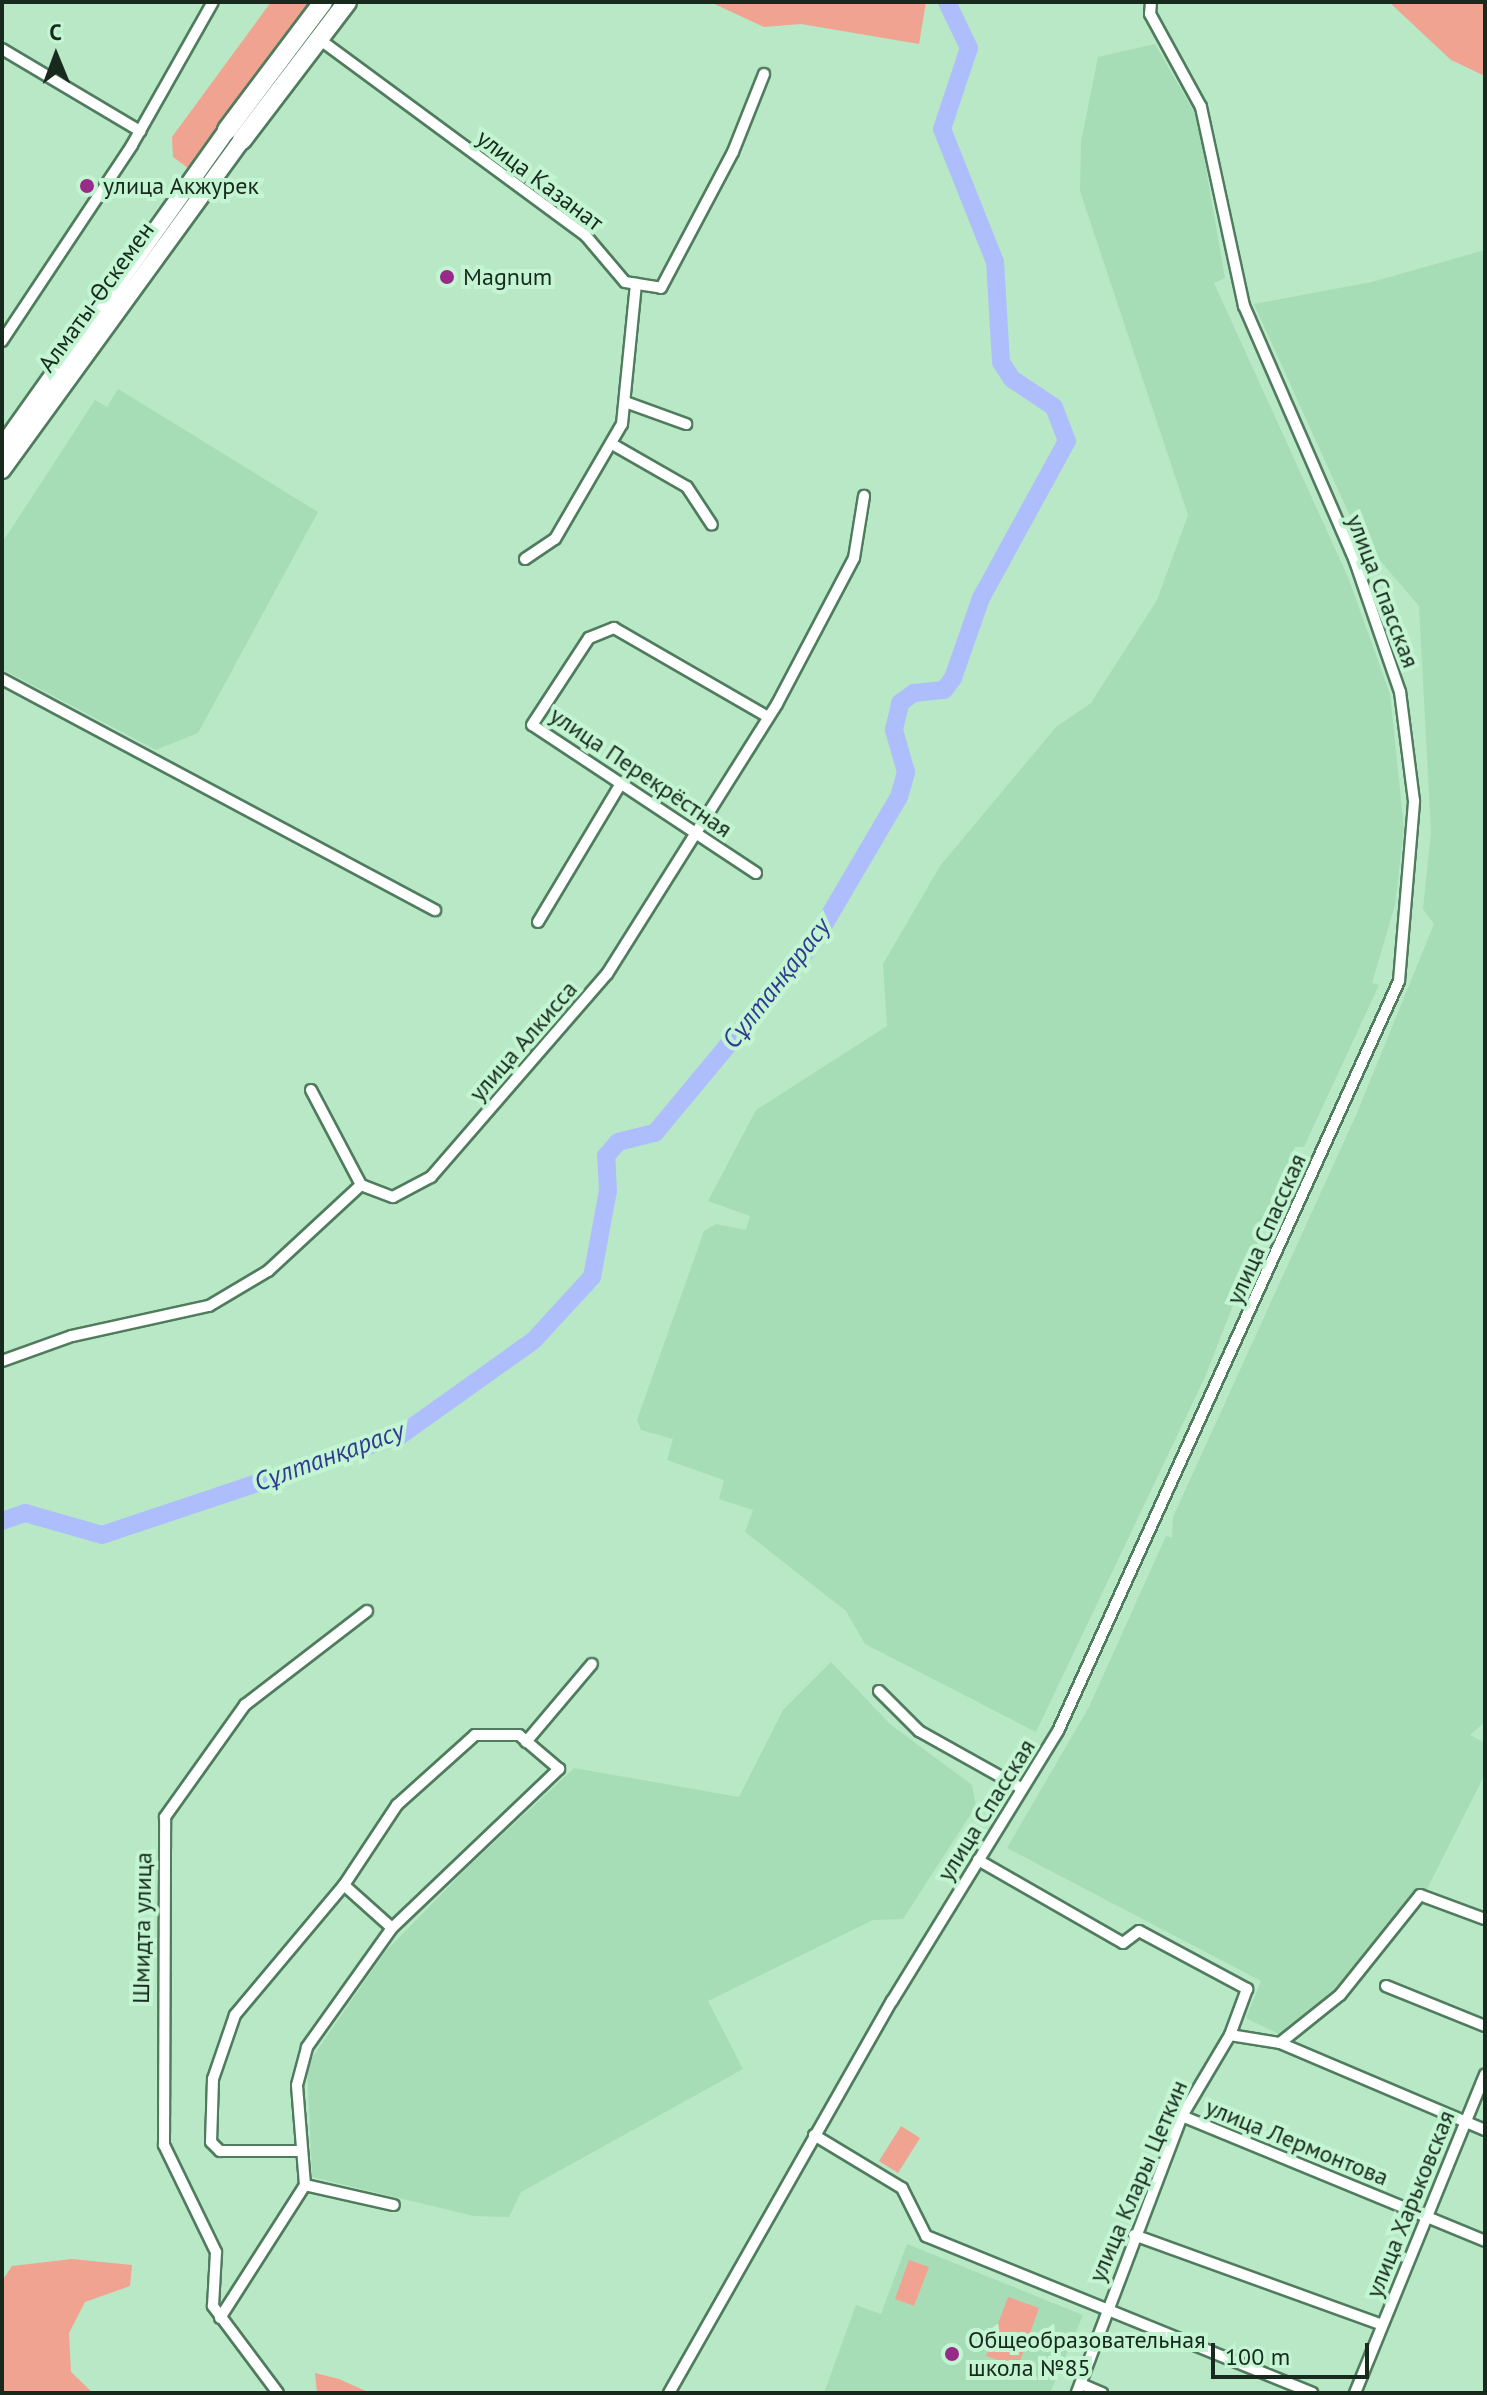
<!DOCTYPE html>
<html>
<head>
<meta charset="utf-8">
<style>
	body { margin:0 }
	#map { position:relative; width:1487px; height:2395px; overflow:hidden; background:#b8e8c5; font-family:"PT Sans",sans-serif }
	div>[style] { position:absolute }
	[style*='--x'] { left:calc(var(--x)*1px); top:calc(var(--y)*1px); width:calc(var(--w)*1px); rotate:calc(var(--a)*1deg) }
	.built>* { inset:0; background:#a6ddb6 }
	.green>* { inset:0; background:#f1a391 }
	.river>* { height:18px; margin:-9px; padding:0 9px; transform-origin:9px; border-radius:9px; background:#aebefd }
	.roads { filter:drop-shadow(2px 0 #507c5e) drop-shadow(-2px 0 #507c5e) drop-shadow(0 2px #507c5e) drop-shadow(0 -2px #507c5e) }
	.street>* { height:10px; margin:-5px; padding:0 5px; transform-origin:5px; border-radius:5px; background:#fff }
	.primary>* { height:16px; margin:-8px; padding:0 8px; transform-origin:8px; border-radius:8px; background:#fff }
	.highway>* { height:18px; margin:-9px; padding:0 9px; transform-origin:9px; border-radius:9px; background:#fff }
	.dots>* { width:22px; height:22px; translate:-50% -50%; box-sizing:border-box; border:4px solid #c4f5d2; border-radius:50% }
	span { translate:-50% -50%; white-space:nowrap; text-align:center; line-height:1.15; -webkit-text-stroke:8px #c4f5d2; paint-order:stroke }
	.street-label { font-size:24px; color:#172a1d }
	.poi-label { font-size:24px; color:#172a1d }
	.left { translate:0 -50%; text-align:left }
	.water-label { font-size:26px; color:#313a92; font-style:italic }
	.frame { position:absolute; inset:0; border:4px solid #172a1d; pointer-events:none }
	.north { position:absolute; left:16px; top:16px; width:80px; height:80px; -webkit-text-stroke:6px #c4f5d2; paint-order:stroke; rotate:359deg; font-size:22px; font-weight:700; line-height:32px; text-align:center; color:#172a1d }
	.north::after { content:''; display:block; margin:auto; width:28px; height:36px; background:#172a1d; clip-path:polygon(50% 0,100% 100%,50% 72%,0 100%) }
	.scale { position:absolute; left:1211px; top:2343px; width:158px; height:36px; box-sizing:border-box; border:4px solid #172a1d; border-top:0; padding-left:10px; font-size:24px; line-height:28px; white-space:nowrap; color:#172a1d; -webkit-text-stroke:6px #c4f5d2; paint-order:stroke }
</style>
</head>
<body>
<div id="map">
	<div class="built">
		<i style="clip-path:polygon(1155px 44px,1197px 117px,1225px 278px,1214px 283px,1348px 577px,1390px 694px,1404px 828px,1395px 905px,1372px 983px,1379px 985px,1304px 1147px,1295px 1147px,1205px 1377px,1036px 1732px,865px 1644px,846px 1611px,745px 1532px,753px 1510px,719px 1499px,724px 1480px,667px 1460px,673px 1439px,641px 1430px,637px 1420px,704px 1231px,716px 1224px,746px 1230px,750px 1216px,708px 1201px,756px 1110px,887px 1026px,883px 964px,940px 866px,1056px 727px,1091px 703px,1157px 600px,1188px 515px,1080px 191px,1081px 142px,1098px 57px)"></i>
		<i style="clip-path:polygon(1485px 250px,1485px 1722px,1470px 1735px,1485px 1743px,1485px 1774px,1426px 1891px,1313px 2020px,1281px 2035px,1246px 2018px,1261px 1981px,1007px 1848px,1089px 1707px,1166px 1536px,1172px 1538px,1173px 1517px,1357px 1113px,1434px 924px,1423px 909px,1431px 832px,1419px 606px,1359px 536px,1254px 304px,1372px 282px)"></i>
		<i style="clip-path:polygon(118px 389px,318px 512px,198px 733px,156px 750px,2px 669px,2px 543px,95px 400px,107px 407px)"></i>
		<i style="clip-path:polygon(831px 1662px,890px 1724px,972px 1785px,976px 1806px,903px 1919px,873px 1920px,708px 2001px,743px 2069px,521px 2192px,509px 2217px,474px 2216px,312px 2177px,307px 2065px,385px 1952px,466px 1869px,574px 1768px,739px 1797px,783px 1710px)"></i>
		<i style="clip-path:polygon(907px 2244px,1083px 2315px,1050px 2393px,824px 2393px,856px 2305px,881px 2314px)"></i>
	</div>
	<div class="green">
		<i style="clip-path:polygon(271px 2px,313px 2px,188px 168px,173px 157px,172px 137px)"></i>
		<i style="clip-path:polygon(710px 2px,926px 2px,919px 44px,801px 24px,764px 27px)"></i>
		<i style="clip-path:polygon(1389px 2px,1485px 2px,1485px 76px,1451px 60px)"></i>
		<i style="clip-path:polygon(901px 2126px,920px 2138px,898px 2173px,879px 2161px)"></i>
		<i style="clip-path:polygon(72px 2259px,132px 2265px,130px 2286px,85px 2302px,69px 2333px,71px 2372px,93px 2393px,2px 2393px,2px 2281px,12px 2266px)"></i>
		<i style="clip-path:polygon(909px 2260px,929px 2267px,914px 2306px,895px 2299px)"></i>
		<i style="clip-path:polygon(1008px 2297px,1039px 2308px,1018px 2367px,986px 2356px)"></i>
		<i style="clip-path:polygon(315px 2373px,339px 2379px,370px 2393px,317px 2393px)"></i>
	</div>
	<div class="river">
		<i style="--x:2;--y:1521;--w:24;--a:-19"></i>
		<i style="--x:25;--y:1513;--w:80;--a:15.9"></i>
		<i style="--x:102;--y:1535;--w:315;--a:-18.5"></i>
		<i style="--x:401;--y:1435;--w:163;--a:-35.5"></i>
		<i style="--x:534;--y:1340;--w:86;--a:-47.4"></i>
		<i style="--x:592;--y:1277;--w:87;--a:-79.5"></i>
		<i style="--x:608;--y:1191;--w:35;--a:-93"></i>
		<i style="--x:606;--y:1156;--w:18;--a:-49"></i>
		<i style="--x:618;--y:1142;--w:38;--a:-14"></i>
		<i style="--x:655;--y:1133;--w:251;--a:-50.3"></i>
		<i style="--x:815;--y:940;--w:166;--a:-59.6"></i>
		<i style="--x:899;--y:797;--w:26;--a:-74"></i>
		<i style="--x:906;--y:772;--w:44;--a:-105.9"></i>
		<i style="--x:894;--y:730;--w:28;--a:-77"></i>
		<i style="--x:900;--y:703;--w:17;--a:-36"></i>
		<i style="--x:914;--y:693;--w:30;--a:-6"></i>
		<i style="--x:944;--y:690;--w:15;--a:-53"></i>
		<i style="--x:953;--y:678;--w:85;--a:-70.7"></i>
		<i style="--x:981;--y:598;--w:179;--a:-61.3"></i>
		<i style="--x:1067;--y:441;--w:36;--a:-111"></i>
		<i style="--x:1054;--y:407;--w:50;--a:-146.3"></i>
		<i style="--x:1012;--y:379;--w:20;--a:-123"></i>
		<i style="--x:1001;--y:362;--w:100;--a:-93.4"></i>
		<i style="--x:995;--y:262;--w:143;--a:-111.7"></i>
		<i style="--x:942;--y:129;--w:85;--a:-71.6"></i>
		<i style="--x:969;--y:48;--w:51;--a:-115.6"></i>
	</div>
	<div class="roads">
		<div class="street">
			<i style="--x:319;--y:39;--w:332;--a:36.4"></i>
			<i style="--x:586;--y:236;--w:60;--a:49.7"></i>
			<i style="--x:625;--y:282;--w:36;--a:9"></i>
			<i style="--x:661;--y:288;--w:154;--a:-62.1"></i>
			<i style="--x:733;--y:152;--w:84;--a:-68.3"></i>
			<i style="--x:2;--y:49;--w:161;--a:30.7"></i>
			<i style="--x:2;--y:341;--w:235;--a:-56.4"></i>
			<i style="--x:132;--y:145;--w:164;--a:-60.5"></i>
			<i style="--x:628;--y:403;--w:62;--a:19.9"></i>
			<i style="--x:612;--y:444;--w:86;--a:29.8"></i>
			<i style="--x:687;--y:487;--w:45;--a:56.7"></i>
			<i style="--x:525;--y:559;--w:36;--a:-34"></i>
			<i style="--x:555;--y:539;--w:133;--a:-59.8"></i>
			<i style="--x:622;--y:424;--w:141;--a:-84.3"></i>
			<i style="--x:2;--y:679;--w:491;--a:28.1"></i>
			<i style="--x:756;--y:873;--w:268;--a:-146.5"></i>
			<i style="--x:532;--y:725;--w:104;--a:-56.8"></i>
			<i style="--x:589;--y:638;--w:27;--a:-22"></i>
			<i style="--x:614;--y:628;--w:178;--a:30"></i>
			<i style="--x:538;--y:922;--w:160;--a:-59.1"></i>
			<i style="--x:311;--y:1090;--w:107;--a:62.2"></i>
			<i style="--x:361;--y:1185;--w:34;--a:21"></i>
			<i style="--x:393;--y:1197;--w:43;--a:-27.8"></i>
			<i style="--x:431;--y:1177;--w:269;--a:-49.1"></i>
			<i style="--x:607;--y:974;--w:319;--a:-57.8"></i>
			<i style="--x:777;--y:704;--w:165;--a:-62.2"></i>
			<i style="--x:854;--y:558;--w:63;--a:-80.8"></i>
			<i style="--x:2;--y:1361;--w:74;--a:-19.7"></i>
			<i style="--x:72;--y:1336;--w:140;--a:-12.4"></i>
			<i style="--x:209;--y:1306;--w:69;--a:-30.7"></i>
			<i style="--x:268;--y:1271;--w:127;--a:-42.8"></i>
			<i style="--x:879;--y:1691;--w:57;--a:45"></i>
			<i style="--x:919;--y:1731;--w:117;--a:29.2"></i>
			<i style="--x:526;--y:1742;--w:102;--a:-49.8"></i>
			<i style="--x:978;--y:1860;--w:167;--a:29.8"></i>
			<i style="--x:1123;--y:1943;--w:20;--a:-37"></i>
			<i style="--x:1139;--y:1931;--w:123;--a:28.2"></i>
			<i style="--x:1247;--y:1989;--w:49;--a:110.3"></i>
			<i style="--x:1230;--y:2035;--w:94;--a:120.7"></i>
			<i style="--x:1182;--y:2116;--w:296;--a:110.8"></i>
			<i style="--x:344;--y:1885;--w:64;--a:41.9"></i>
			<i style="--x:1386;--y:1986;--w:107;--a:22"></i>
			<i style="--x:1230;--y:2035;--w:51;--a:9.1"></i>
			<i style="--x:1280;--y:2043;--w:77;--a:-38.7"></i>
			<i style="--x:1340;--y:1995;--w:128;--a:-51.3"></i>
			<i style="--x:1420;--y:1895;--w:69;--a:20.3"></i>
			<i style="--x:1280;--y:2043;--w:223;--a:23"></i>
			<i style="--x:1182;--y:2116;--w:328;--a:22.4"></i>
			<i style="--x:814;--y:2135;--w:103;--a:31.1"></i>
			<i style="--x:902;--y:2188;--w:54;--a:63.4"></i>
			<i style="--x:926;--y:2236;--w:417;--a:22.1"></i>
			<i style="--x:305;--y:2185;--w:91;--a:12.7"></i>
			<i style="--x:1134;--y:2235;--w:264;--a:19.9"></i>
			<i style="--x:220;--y:2318;--w:158;--a:-57.4"></i>
			<i style="--x:305;--y:2185;--w:100;--a:-94.6"></i>
			<i style="--x:297;--y:2085;--w:39;--a:-75"></i>
			<i style="--x:307;--y:2047;--w:146;--a:-54.5"></i>
			<i style="--x:392;--y:1928;--w:231;--a:-43.6"></i>
			<i style="--x:559;--y:1769;--w:52;--a:-139.6"></i>
			<i style="--x:519;--y:1735;--w:44;--a:180"></i>
			<i style="--x:475;--y:1735;--w:105;--a:138.1"></i>
			<i style="--x:397;--y:1805;--w:96;--a:123.5"></i>
			<i style="--x:344;--y:1885;--w:170;--a:130"></i>
			<i style="--x:235;--y:2015;--w:68;--a:109"></i>
			<i style="--x:213;--y:2079;--w:63;--a:91.8"></i>
			<i style="--x:211;--y:2142;--w:13;--a:45"></i>
			<i style="--x:220;--y:2151;--w:80;--a:0"></i>
			<i style="--x:1081;--y:2384;--w:23;--a:23"></i>
			<i style="--x:278;--y:2393;--w:109;--a:-126.8"></i>
			<i style="--x:213;--y:2306;--w:54;--a:-86.8"></i>
			<i style="--x:216;--y:2252;--w:119;--a:-115.9"></i>
			<i style="--x:164;--y:2145;--w:328;--a:-89.8"></i>
			<i style="--x:165;--y:1817;--w:138;--a:-54.5"></i>
			<i style="--x:245;--y:1705;--w:154;--a:-37.6"></i>
			<i style="--x:669;--y:2393;--w:451;--a:-60.4"></i>
			<i style="--x:892;--y:2001;--w:317;--a:-58.4"></i>
			<i style="--x:1058;--y:1731;--w:824;--a:-65.55"></i>
			<i style="--x:1399;--y:981;--w:181;--a:-85.2"></i>
			<i style="--x:1414;--y:801;--w:110;--a:-97.3"></i>
			<i style="--x:1400;--y:692;--w:139;--a:-109"></i>
			<i style="--x:1355;--y:561;--w:278;--a:-113.5"></i>
			<i style="--x:1244;--y:306;--w:204;--a:-102.2"></i>
			<i style="--x:1201;--y:107;--w:106;--a:-118.7"></i>
			<i style="--x:1150;--y:14;--w:12;--a:-85"></i>
			<i style="--x:1355;--y:2393;--w:344;--a:-67.8"></i>
		</div>
		<div class="primary">
			<i style="--x:2;--y:447;--w:389;--a:-54.6"></i>
			<i style="--x:2;--y:470;--w:408;--a:-54"></i>
		</div>
		<div class="highway">
			<i style="--x:227;--y:130;--w:160;--a:-53.1"></i>
			<i style="--x:242;--y:140;--w:173;--a:-52.7"></i>
		</div>
	</div>
	<div class="dots">
		<i style="left:87px;top:186px;background:#982a8a"></i>
		<i style="left:447px;top:277px;background:#982a8a"></i>
		<i style="left:952px;top:2354px;background:#982a8a"></i>
	</div>
	<div class="street-label">
		<span style="left:540px;top:180px;rotate:37deg">улица Казанат</span>
		<span style="left:96px;top:297px;rotate:-54deg">Алматы-Өскемен</span>
		<span style="left:1383px;top:591px;rotate:69deg">улица Спасская</span>
		<span style="left:641px;top:772px;rotate:34deg">улица Перекрёстная</span>
		<span style="left:523px;top:1041px;rotate:-49deg">улица Алкисса</span>
		<span style="left:1266px;top:1229px;rotate:-66deg">улица Спасская</span>
		<span style="left:986px;top:1810px;rotate:-58deg">улица Спасская</span>
		<span style="left:142px;top:1928px;rotate:-89deg">Шмидта улица</span>
		<span style="left:1297px;top:2142px;rotate:22deg">улица Лермонтова</span>
		<span style="left:1138px;top:2181px;rotate:-67deg">улица Клары Цеткин</span>
		<span style="left:1410px;top:2204px;rotate:-68deg">улица Харьковская</span>
	</div>
	<div class="poi-label">
		<span class="left" style="left:103px;top:186px">улица Акжурек</span>
		<span class="left" style="left:463px;top:277px">Magnum</span>
		<span class="left" style="left:968px;top:2354px">Общеобразовательная<br>школа №85</span>
	</div>
	<div class="water-label">
		<span style="left:776px;top:983px;rotate:-52deg">Сұлтанқарасу</span>
		<span style="left:329px;top:1456px;rotate:-20deg">Сұлтанқарасу</span>
	</div>
	<div class="frame"></div>
	<div class="north">С</div>
	<div class="scale">100 m</div>
</div>
</body>
</html>
